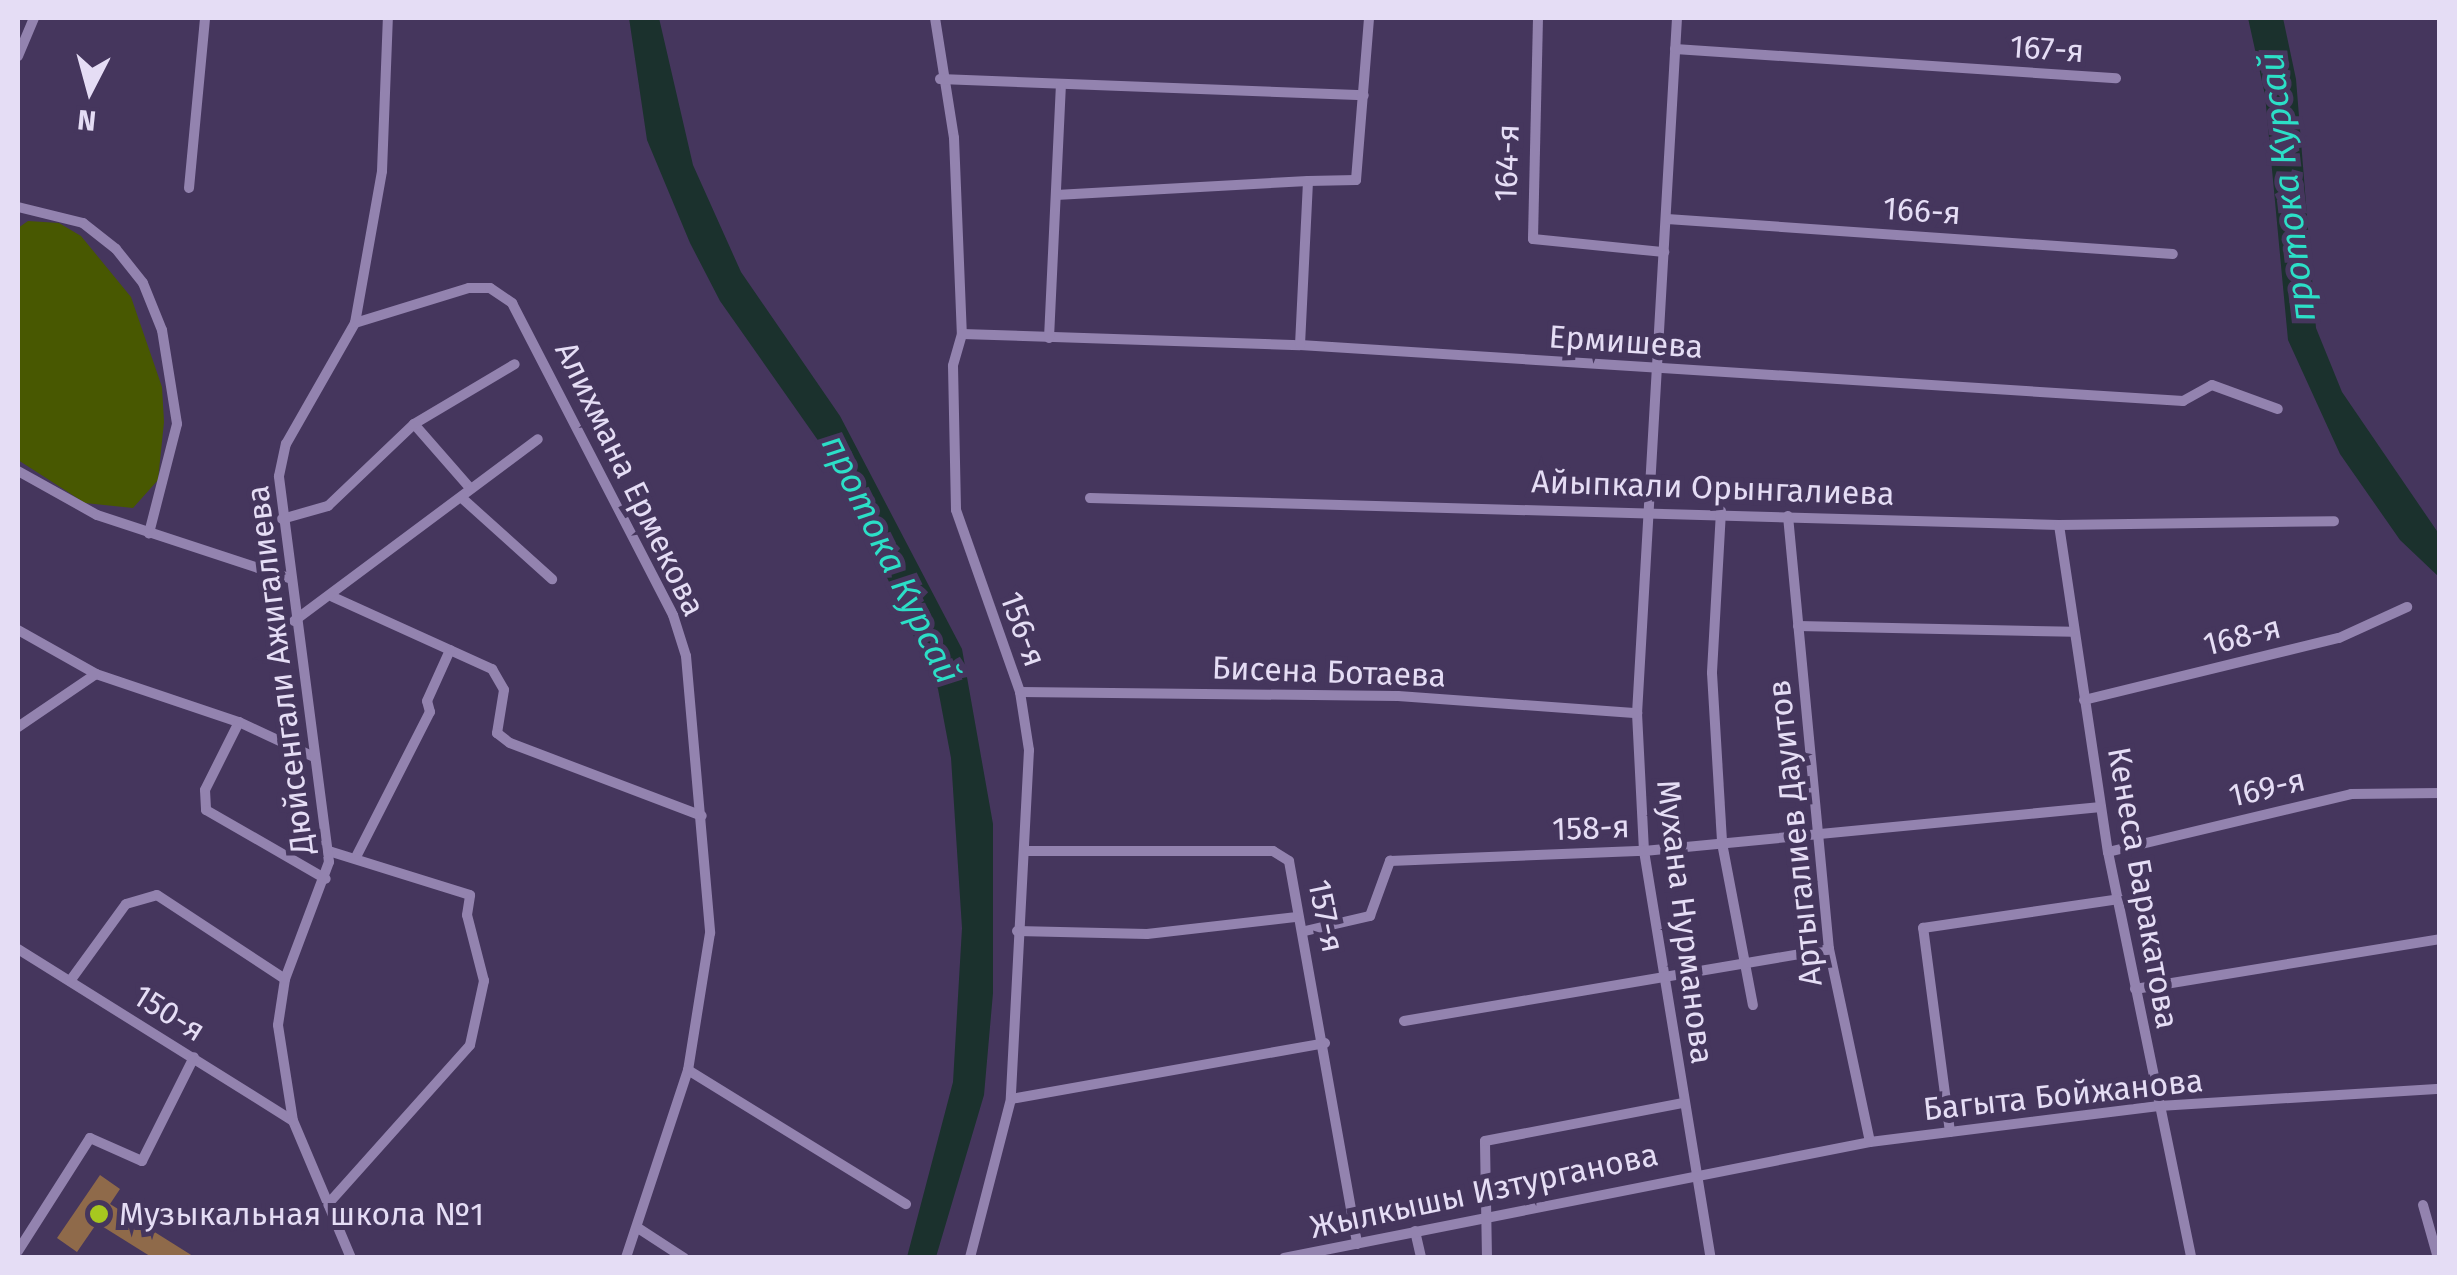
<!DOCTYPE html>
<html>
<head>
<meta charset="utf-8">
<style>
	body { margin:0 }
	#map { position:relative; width:2457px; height:1275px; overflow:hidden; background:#45365d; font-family:"Fira Sans",sans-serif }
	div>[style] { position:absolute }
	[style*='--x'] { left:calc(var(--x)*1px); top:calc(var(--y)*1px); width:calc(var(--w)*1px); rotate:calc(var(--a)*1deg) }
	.green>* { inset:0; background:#485801 }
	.water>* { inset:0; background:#1b312d }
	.building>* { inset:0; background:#8f6a4a }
	.minor>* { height:10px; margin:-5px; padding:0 5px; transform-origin:5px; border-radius:5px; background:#9383af }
	.dots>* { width:28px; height:28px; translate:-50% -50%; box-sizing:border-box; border:5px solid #45365d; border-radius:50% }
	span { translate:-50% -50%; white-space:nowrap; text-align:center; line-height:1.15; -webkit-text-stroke:10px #45365d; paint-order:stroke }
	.street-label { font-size:32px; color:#e5ddf5 }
	.poi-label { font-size:32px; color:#e5ddf5 }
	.left { translate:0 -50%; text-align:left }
	.water-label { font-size:35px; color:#2cdfc7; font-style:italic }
	.frame { position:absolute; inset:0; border:20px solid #e5ddf5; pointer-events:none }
	.north { position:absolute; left:40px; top:40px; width:100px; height:100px; -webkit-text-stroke:8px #45365d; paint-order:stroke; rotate:186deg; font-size:28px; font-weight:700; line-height:40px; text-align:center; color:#e5ddf5 }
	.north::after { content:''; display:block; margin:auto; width:35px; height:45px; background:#e5ddf5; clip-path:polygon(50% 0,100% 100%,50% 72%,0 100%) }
</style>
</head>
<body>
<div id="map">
	<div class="green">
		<i style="clip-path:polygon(28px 221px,59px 223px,81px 236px,131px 297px,162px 387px,164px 422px,158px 480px,133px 508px,85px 503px,18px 460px,18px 228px)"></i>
	</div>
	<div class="water">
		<i style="clip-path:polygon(629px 18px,659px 18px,693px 165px,741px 272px,840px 416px,962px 649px,993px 824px,993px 993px,984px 1095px,936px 1257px,907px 1257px,953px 1082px,962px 928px,951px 758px,938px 689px,836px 466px,720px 301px,690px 243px,647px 140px)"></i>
		<i style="clip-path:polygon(2248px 18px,2283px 18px,2296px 79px,2316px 328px,2342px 392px,2439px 534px,2439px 577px,2400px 540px,2340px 454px,2288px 340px,2265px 95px)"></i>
	</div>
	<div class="building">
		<i style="clip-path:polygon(100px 1175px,120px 1189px,110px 1204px,196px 1258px,153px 1258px,97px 1223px,77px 1252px,57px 1238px)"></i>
	</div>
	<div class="minor">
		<i style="--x:935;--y:18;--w:121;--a:81"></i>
		<i style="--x:954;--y:138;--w:196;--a:87.7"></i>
		<i style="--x:962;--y:334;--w:33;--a:106"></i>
		<i style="--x:953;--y:366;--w:144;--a:88.8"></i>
		<i style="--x:956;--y:510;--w:193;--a:70.6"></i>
		<i style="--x:1020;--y:692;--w:59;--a:81.2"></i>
		<i style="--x:1029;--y:750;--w:349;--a:93"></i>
		<i style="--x:1011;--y:1099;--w:164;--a:104.5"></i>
		<i style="--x:1538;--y:18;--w:221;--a:91.3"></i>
		<i style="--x:1533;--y:239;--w:132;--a:5.7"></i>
		<i style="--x:1677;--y:18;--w:696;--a:93.29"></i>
		<i style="--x:1637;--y:713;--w:138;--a:87.1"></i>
		<i style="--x:1644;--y:851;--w:412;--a:80.7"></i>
		<i style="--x:1675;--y:49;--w:442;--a:3.8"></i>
		<i style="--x:18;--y:56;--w:41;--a:-67.2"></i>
		<i style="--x:940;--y:79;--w:424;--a:2.2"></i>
		<i style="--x:189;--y:188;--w:171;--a:-84.6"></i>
		<i style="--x:1056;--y:195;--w:252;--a:-3.2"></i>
		<i style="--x:18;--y:207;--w:67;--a:13.8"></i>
		<i style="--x:83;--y:223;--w:42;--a:38.2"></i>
		<i style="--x:116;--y:249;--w:43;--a:51.5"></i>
		<i style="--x:143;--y:283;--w:51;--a:68"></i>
		<i style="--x:162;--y:330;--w:95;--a:80.9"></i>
		<i style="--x:177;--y:424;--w:113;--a:104.4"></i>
		<i style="--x:1667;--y:219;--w:507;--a:3.96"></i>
		<i style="--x:355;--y:323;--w:119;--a:-17.1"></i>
		<i style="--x:469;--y:288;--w:21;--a:0"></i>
		<i style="--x:490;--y:288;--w:27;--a:34"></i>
		<i style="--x:512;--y:303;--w:351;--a:62.7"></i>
		<i style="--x:673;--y:615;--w:43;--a:72.4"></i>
		<i style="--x:686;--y:656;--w:278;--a:85"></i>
		<i style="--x:710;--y:933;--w:139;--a:99.1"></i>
		<i style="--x:688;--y:1070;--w:198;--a:108.3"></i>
		<i style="--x:962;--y:334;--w:338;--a:1.9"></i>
		<i style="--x:1300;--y:345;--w:885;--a:3.63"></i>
		<i style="--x:2183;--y:401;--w:33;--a:-29"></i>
		<i style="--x:2212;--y:385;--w:70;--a:20"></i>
		<i style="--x:1049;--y:338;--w:252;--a:-87.3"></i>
		<i style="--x:1300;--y:345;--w:164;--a:-87.2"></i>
		<i style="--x:1308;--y:181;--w:48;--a:-1.2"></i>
		<i style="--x:1356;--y:180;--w:163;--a:-85.4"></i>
		<i style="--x:414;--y:424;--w:86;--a:48.8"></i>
		<i style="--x:18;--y:471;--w:90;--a:29.1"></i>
		<i style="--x:97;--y:515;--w:202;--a:18.2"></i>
		<i style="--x:1090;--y:498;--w:969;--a:1.6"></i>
		<i style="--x:2059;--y:525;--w:275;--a:-0.8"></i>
		<i style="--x:463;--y:499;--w:120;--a:42"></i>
		<i style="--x:1721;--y:511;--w:162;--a:93.2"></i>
		<i style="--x:1712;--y:673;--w:170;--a:86.6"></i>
		<i style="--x:1722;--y:843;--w:165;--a:79.2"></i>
		<i style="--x:1788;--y:516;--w:435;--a:84.6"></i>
		<i style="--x:1829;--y:949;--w:197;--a:78"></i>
		<i style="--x:282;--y:519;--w:48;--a:-15.8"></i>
		<i style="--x:328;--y:506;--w:119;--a:-43.6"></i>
		<i style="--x:414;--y:424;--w:117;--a:-30.7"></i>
		<i style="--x:2059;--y:525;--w:331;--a:81.5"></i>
		<i style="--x:2108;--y:852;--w:414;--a:78.4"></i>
		<i style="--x:333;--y:597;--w:175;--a:24.4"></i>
		<i style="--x:492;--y:669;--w:24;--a:60"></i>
		<i style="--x:504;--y:690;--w:44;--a:99.2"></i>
		<i style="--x:497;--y:733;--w:16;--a:38"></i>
		<i style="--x:510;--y:743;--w:205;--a:20.8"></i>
		<i style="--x:294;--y:621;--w:304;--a:-36.7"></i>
		<i style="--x:1798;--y:626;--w:275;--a:1.2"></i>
		<i style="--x:18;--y:630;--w:90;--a:29.4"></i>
		<i style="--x:96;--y:674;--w:151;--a:18.6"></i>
		<i style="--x:239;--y:722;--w:81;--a:25"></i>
		<i style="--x:1020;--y:692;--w:378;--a:0.6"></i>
		<i style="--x:1398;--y:696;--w:240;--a:4.1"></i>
		<i style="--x:2084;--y:700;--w:262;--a:-13.7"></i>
		<i style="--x:2339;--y:638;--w:75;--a:-24.5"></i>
		<i style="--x:239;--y:722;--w:76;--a:116.6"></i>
		<i style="--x:205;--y:790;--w:20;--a:87"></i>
		<i style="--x:206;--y:810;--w:138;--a:29.9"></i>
		<i style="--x:18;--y:727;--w:94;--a:-34.2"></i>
		<i style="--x:1027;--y:851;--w:246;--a:0"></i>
		<i style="--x:1273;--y:851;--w:19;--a:32"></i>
		<i style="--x:1289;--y:861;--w:389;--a:79.9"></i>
		<i style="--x:2108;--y:852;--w:250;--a:-13.4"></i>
		<i style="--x:2351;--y:794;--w:89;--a:-0.6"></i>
		<i style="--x:356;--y:857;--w:163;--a:-63"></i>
		<i style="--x:430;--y:712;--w:11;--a:-105"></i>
		<i style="--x:427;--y:701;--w:56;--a:-65.7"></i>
		<i style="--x:1017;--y:931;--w:130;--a:1.3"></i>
		<i style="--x:1147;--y:934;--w:151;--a:-6.5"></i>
		<i style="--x:1305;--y:931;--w:67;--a:-13"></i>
		<i style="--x:1370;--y:916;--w:59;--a:-70"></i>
		<i style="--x:1390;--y:861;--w:254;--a:-2.3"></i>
		<i style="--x:1644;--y:851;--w:459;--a:-5.5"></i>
		<i style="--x:18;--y:949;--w:323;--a:32"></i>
		<i style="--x:70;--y:981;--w:95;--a:-54"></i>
		<i style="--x:126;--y:904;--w:32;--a:-16"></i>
		<i style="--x:157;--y:895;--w:153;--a:33.3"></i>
		<i style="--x:2135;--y:989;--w:309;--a:-9.3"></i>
		<i style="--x:1404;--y:1021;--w:431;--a:-9.6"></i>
		<i style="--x:688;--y:1070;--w:256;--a:31.6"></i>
		<i style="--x:1011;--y:1099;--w:319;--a:-10.1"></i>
		<i style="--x:1950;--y:1132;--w:206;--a:-97.5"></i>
		<i style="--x:1923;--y:928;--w:198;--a:-8.4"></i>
		<i style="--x:328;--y:1204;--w:213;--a:-48.2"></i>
		<i style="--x:470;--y:1045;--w:66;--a:-77.7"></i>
		<i style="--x:484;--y:981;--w:68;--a:-104.4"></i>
		<i style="--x:467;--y:915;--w:20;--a:-81"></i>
		<i style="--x:470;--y:895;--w:148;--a:-162.7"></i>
		<i style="--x:2423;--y:1205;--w:55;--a:74.2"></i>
		<i style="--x:638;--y:1228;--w:55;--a:33.1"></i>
		<i style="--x:1415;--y:1231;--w:28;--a:77"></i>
		<i style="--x:18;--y:1251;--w:134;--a:-57.5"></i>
		<i style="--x:90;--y:1138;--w:57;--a:23.9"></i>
		<i style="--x:142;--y:1161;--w:116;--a:-63.4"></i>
		<i style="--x:351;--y:1258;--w:149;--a:-112.9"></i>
		<i style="--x:293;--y:1121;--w:97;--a:-98.9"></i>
		<i style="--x:278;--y:1025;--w:47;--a:-81.3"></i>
		<i style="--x:285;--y:979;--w:125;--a:-69.4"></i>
		<i style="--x:329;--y:862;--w:389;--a:-97.4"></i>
		<i style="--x:279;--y:476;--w:33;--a:-78"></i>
		<i style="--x:286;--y:444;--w:139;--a:-60.3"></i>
		<i style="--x:355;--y:323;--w:154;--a:-79.9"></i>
		<i style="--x:382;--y:171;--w:153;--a:-87.8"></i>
		<i style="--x:1284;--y:1258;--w:597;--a:-11.2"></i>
		<i style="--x:1870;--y:1142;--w:291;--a:-7.1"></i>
		<i style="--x:2159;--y:1106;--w:282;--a:-3.5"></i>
		<i style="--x:1487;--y:1258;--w:117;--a:-91"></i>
		<i style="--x:1485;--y:1141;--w:202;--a:-10.9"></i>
	</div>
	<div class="dots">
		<i style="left:99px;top:1214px;background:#a7c81f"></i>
	</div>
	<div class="street-label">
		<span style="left:2047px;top:49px;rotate:4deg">167-я</span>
		<span style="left:1507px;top:163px;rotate:-88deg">164-я</span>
		<span style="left:1922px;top:211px;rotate:4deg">166-я</span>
		<span style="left:1626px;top:342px;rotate:4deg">Ермишева</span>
		<span style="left:630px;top:479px;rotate:64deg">Алихмана Ермекова</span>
		<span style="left:1713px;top:488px;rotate:2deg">Айыпкали Орынгалиева</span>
		<span style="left:1023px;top:629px;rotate:70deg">156-я</span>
		<span style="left:2242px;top:636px;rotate:-14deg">168-я</span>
		<span style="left:280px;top:670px;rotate:-97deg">Дюйсенгали Ажигалиева</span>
		<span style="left:1329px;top:672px;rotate:2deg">Бисена Ботаева</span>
		<span style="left:2267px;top:788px;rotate:-13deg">169-я</span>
		<span style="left:1591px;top:828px;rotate:-2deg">158-я</span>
		<span style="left:1795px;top:833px;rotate:-96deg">Артыгалиев Дауитов</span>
		<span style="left:2143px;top:888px;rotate:80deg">Кенеса Баракатова</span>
		<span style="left:1326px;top:916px;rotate:78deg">157-я</span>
		<span style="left:1685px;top:922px;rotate:83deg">Мухана Нурманова</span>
		<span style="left:169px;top:1013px;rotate:32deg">150-я</span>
		<span style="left:2063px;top:1095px;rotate:-6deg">Багыта Бойжанова</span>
		<span style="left:1484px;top:1191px;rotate:-12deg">Жылкышы Изтурганова</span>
	</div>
	<div class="poi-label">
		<span class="left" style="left:119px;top:1214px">Музыкальная школа №1</span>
	</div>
	<div class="water-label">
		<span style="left:2287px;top:187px;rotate:-97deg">протока Курсай</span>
		<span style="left:891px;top:559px;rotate:64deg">протока Курсай</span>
	</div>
	<div class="frame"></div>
	<div class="north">N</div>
</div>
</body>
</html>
